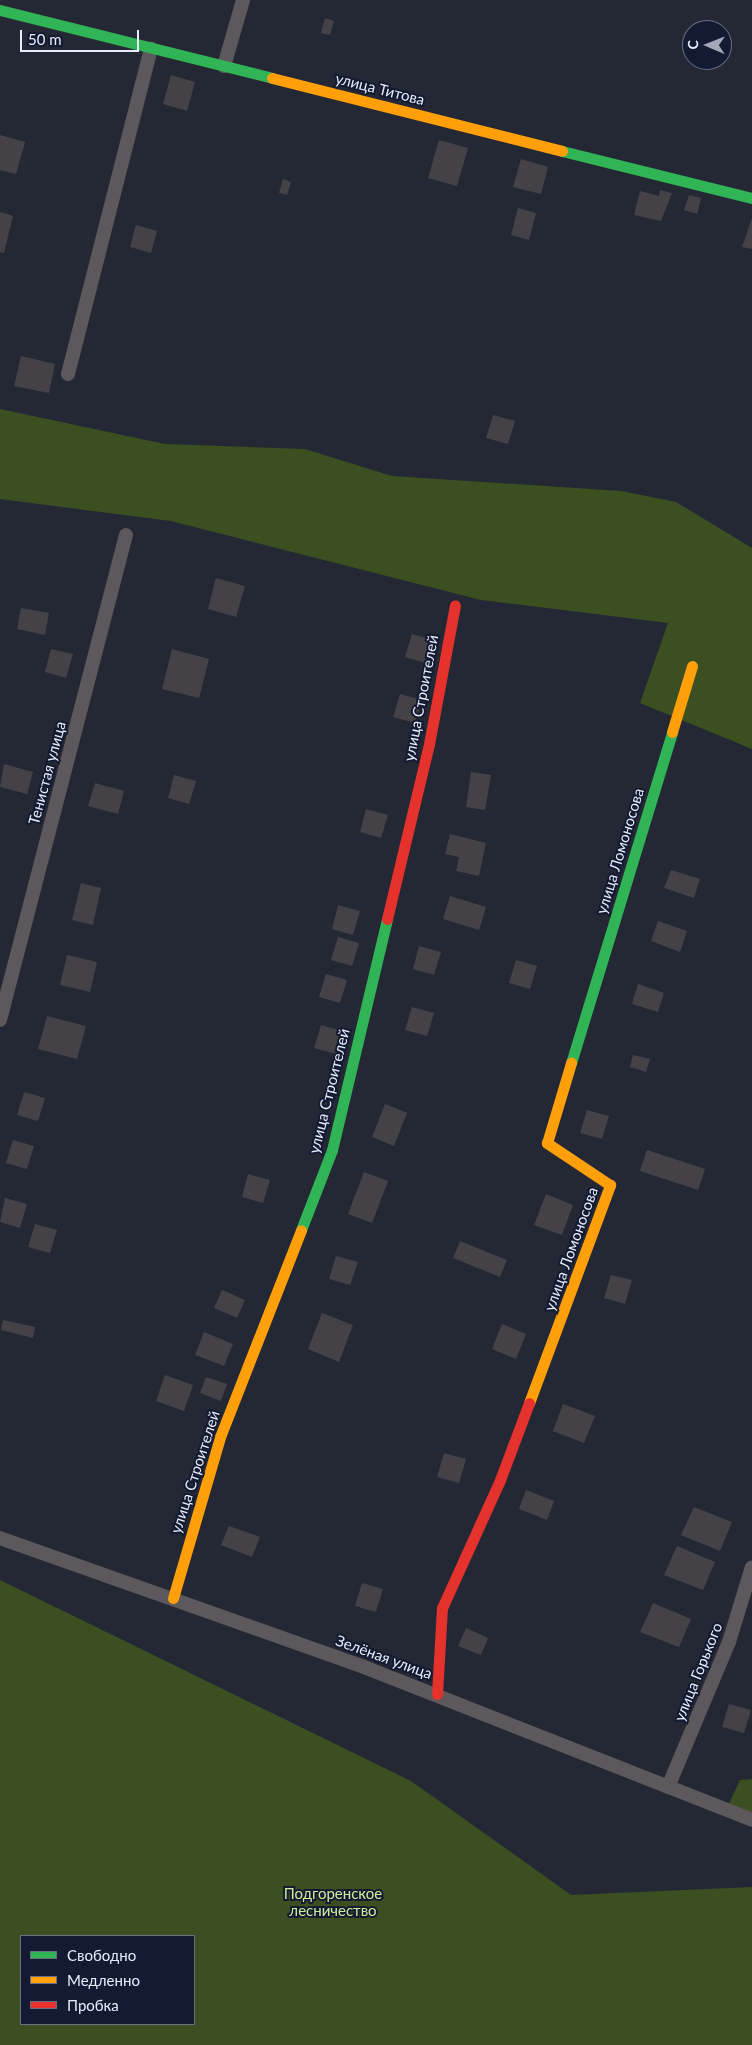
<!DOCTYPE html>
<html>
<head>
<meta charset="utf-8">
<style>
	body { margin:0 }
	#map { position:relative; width:752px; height:2045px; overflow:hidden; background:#242835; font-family:Lato,sans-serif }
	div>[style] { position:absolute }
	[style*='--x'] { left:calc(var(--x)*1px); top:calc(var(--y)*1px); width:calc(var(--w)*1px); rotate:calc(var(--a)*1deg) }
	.forest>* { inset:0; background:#3c4f20 }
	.building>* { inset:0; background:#444246 }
	.street>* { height:14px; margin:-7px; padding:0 7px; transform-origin:7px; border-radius:7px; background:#5d585b }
	.fast>* { height:11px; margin:-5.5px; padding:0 5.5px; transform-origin:5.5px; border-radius:5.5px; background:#30b455 }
	.slow>* { height:11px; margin:-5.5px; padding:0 5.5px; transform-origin:5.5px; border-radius:5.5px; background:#ff9f0a }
	.jam>* { height:11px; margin:-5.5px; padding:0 5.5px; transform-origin:5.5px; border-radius:5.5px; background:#e5322d }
	span { translate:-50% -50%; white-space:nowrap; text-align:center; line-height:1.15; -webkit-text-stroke:4px #141a31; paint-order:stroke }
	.street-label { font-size:15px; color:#e7ecfd }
	.park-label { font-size:15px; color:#cbef9a }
	.legend { position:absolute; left:20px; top:1935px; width:175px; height:90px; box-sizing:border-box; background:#141a31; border:1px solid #686e83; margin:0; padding:6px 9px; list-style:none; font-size:15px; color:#e7ecfd }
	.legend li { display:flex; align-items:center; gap:10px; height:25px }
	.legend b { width:25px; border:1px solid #686e83 }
	.north { position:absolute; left:682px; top:20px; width:50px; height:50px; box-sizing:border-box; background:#141a31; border:1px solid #686e83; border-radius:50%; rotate:271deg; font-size:14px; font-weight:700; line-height:20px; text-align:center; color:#e7ecfd }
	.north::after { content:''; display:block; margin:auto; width:18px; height:22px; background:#a3a7b7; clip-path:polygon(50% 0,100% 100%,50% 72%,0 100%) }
	.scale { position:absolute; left:20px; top:30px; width:119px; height:22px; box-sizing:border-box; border:2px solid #e7ecfd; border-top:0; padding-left:6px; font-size:15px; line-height:18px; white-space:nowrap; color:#e7ecfd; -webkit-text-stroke:4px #141a31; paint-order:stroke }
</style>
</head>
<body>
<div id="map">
	<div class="forest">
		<i style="clip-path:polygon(0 409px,165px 444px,305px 449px,392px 476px,621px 491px,676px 502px,752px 548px,752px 749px,640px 703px,668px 623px,481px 600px,171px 521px,0 499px)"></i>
		<i style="clip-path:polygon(evenodd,0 1580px,411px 1781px,571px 1895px,752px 1887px,752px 2045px,0 2045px,0 1580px,194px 1936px,194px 2024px,21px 2024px,21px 1936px,194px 1936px)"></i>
		<i style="clip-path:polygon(752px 1779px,752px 1816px,728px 1806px,740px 1780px)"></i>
	</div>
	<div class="building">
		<i style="clip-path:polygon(325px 18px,334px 21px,330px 35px,321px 33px)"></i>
		<i style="clip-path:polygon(171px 75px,195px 82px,187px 111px,163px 104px)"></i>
		<i style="clip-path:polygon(0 135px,25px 142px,16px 174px,0 170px)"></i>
		<i style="clip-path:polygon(439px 140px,468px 148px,457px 186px,428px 178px)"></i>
		<i style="clip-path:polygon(521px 159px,548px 167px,541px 194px,513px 187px)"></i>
		<i style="clip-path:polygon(283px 179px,291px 182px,287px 195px,279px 193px)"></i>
		<i style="clip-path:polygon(660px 190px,672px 193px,661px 221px,634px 215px,640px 191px,659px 196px)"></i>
		<i style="clip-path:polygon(689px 195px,701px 198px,697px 214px,684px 210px)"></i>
		<i style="clip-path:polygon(518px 208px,536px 213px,529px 240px,511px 235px)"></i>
		<i style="clip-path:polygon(0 212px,13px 216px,4px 253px,0 252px)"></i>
		<i style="clip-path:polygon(752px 218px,752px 249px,742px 247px)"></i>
		<i style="clip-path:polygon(136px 225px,157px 231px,151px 253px,130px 247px)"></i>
		<i style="clip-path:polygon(21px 356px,55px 364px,49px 393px,14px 386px)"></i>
		<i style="clip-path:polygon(493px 415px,515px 421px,508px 444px,486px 438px)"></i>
		<i style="clip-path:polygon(216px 578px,245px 586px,236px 617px,208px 609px)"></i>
		<i style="clip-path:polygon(21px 608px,49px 613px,45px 635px,17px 629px)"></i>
		<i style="clip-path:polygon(412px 634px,433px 640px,426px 663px,405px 657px)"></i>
		<i style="clip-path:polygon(51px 649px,73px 654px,66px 678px,45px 672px)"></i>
		<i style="clip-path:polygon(172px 649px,209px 659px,199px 698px,162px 689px)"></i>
		<i style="clip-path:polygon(400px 694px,422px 700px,415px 723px,393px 717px)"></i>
		<i style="clip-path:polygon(4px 764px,33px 772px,27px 794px,0 787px)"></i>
		<i style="clip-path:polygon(471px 772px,491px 775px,485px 810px,466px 807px)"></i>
		<i style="clip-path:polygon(174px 775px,196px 781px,189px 804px,168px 798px)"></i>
		<i style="clip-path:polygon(95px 783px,124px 791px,118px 814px,88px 806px)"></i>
		<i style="clip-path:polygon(366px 809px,388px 815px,381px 838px,360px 832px)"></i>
		<i style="clip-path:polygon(450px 834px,486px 843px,479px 876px,456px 871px,459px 857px,445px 854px)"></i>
		<i style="clip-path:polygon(671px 870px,700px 879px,694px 898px,664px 888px)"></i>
		<i style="clip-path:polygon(81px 883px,101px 888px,93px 925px,72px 920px)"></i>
		<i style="clip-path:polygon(450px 896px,486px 907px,479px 930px,443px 919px)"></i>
		<i style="clip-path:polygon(338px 905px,360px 911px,353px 935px,332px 929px)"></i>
		<i style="clip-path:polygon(658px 921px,687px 931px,680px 952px,651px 941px)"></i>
		<i style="clip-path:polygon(338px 937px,359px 943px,352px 966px,331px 960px)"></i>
		<i style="clip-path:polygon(419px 946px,441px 952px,434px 975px,413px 969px)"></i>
		<i style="clip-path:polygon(67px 955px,97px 962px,90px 992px,60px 985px)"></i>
		<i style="clip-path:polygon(516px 960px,537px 966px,530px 989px,509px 983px)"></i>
		<i style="clip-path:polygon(326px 974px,347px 980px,340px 1003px,319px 997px)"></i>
		<i style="clip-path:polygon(638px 984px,664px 993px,658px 1012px,632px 1004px)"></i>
		<i style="clip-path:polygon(412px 1007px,434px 1013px,427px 1036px,405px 1030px)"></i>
		<i style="clip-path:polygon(47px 1016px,86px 1026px,77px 1059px,38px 1049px)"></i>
		<i style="clip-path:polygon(321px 1025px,342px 1031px,336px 1054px,314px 1048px)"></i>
		<i style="clip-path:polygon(633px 1055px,650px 1059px,646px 1072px,630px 1067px)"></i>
		<i style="clip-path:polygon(24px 1092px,45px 1098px,38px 1121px,17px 1115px)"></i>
		<i style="clip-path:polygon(385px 1104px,407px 1113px,394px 1146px,372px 1137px)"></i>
		<i style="clip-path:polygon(587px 1110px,609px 1116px,602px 1139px,580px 1133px)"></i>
		<i style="clip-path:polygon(13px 1140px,34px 1146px,27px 1169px,6px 1163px)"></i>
		<i style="clip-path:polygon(647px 1150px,705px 1169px,698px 1190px,640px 1171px)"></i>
		<i style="clip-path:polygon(364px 1172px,388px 1181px,372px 1223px,348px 1214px)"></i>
		<i style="clip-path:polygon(248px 1174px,270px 1180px,263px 1203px,242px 1197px)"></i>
		<i style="clip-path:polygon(546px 1194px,573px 1205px,562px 1235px,534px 1225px)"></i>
		<i style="clip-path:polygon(5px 1198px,27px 1204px,20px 1228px,0 1222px)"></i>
		<i style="clip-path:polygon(35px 1224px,57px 1230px,50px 1253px,28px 1247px)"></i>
		<i style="clip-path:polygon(460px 1241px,507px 1260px,500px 1277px,453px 1258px)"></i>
		<i style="clip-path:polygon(336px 1256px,358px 1262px,350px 1285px,329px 1279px)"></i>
		<i style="clip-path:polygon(611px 1275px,632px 1280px,625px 1304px,604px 1298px)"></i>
		<i style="clip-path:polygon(222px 1290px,245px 1300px,237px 1318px,214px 1308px)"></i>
		<i style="clip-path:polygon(322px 1313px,353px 1325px,339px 1362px,308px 1349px)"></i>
		<i style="clip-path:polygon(3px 1320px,35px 1327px,33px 1338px,1px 1330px)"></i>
		<i style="clip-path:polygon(502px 1324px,526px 1334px,516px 1359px,492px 1349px)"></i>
		<i style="clip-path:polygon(204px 1332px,233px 1344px,224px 1366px,195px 1355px)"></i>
		<i style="clip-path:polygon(165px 1375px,193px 1385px,184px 1411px,156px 1401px)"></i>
		<i style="clip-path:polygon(206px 1377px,227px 1384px,221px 1401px,200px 1393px)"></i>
		<i style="clip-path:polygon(563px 1404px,595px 1416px,584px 1443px,553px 1431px)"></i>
		<i style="clip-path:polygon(444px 1453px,466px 1459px,459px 1483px,437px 1477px)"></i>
		<i style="clip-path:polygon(526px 1490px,554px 1501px,547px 1520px,519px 1509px)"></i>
		<i style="clip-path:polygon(694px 1507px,732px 1522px,720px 1551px,681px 1535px)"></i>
		<i style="clip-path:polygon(229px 1526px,260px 1537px,252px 1557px,221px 1545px)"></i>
		<i style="clip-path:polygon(677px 1546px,715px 1562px,703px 1590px,664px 1575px)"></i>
		<i style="clip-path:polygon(362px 1583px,383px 1589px,376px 1612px,355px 1606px)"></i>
		<i style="clip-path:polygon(653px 1603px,691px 1619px,679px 1647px,640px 1632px)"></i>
		<i style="clip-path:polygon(466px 1628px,488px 1638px,481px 1655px,458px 1646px)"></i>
		<i style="clip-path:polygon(729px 1704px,751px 1710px,744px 1733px,722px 1727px)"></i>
	</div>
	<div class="street">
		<i style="--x:224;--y:66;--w:69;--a:-73.9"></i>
		<i style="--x:68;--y:374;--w:336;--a:-75.7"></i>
		<i style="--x:0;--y:1020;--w:501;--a:-75.44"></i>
		<i style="--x:0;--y:1538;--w:386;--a:19.5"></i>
		<i style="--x:364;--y:1667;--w:417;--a:21.5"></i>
		<i style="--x:668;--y:1787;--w:157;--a:-67.2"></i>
		<i style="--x:729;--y:1642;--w:78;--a:-73"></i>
	</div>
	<div class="fast">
		<i style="--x:0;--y:10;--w:280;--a:14"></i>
		<i style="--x:562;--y:151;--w:196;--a:13.9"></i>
		<i style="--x:571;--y:1063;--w:346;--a:-73"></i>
		<i style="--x:301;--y:1230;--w:86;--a:-68.8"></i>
		<i style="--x:332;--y:1150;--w:237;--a:-76.6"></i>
	</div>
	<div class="slow">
		<i style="--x:272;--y:78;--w:299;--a:14.1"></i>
		<i style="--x:672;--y:732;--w:69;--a:-73.1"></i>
		<i style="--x:529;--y:1403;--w:233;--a:-69.6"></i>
		<i style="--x:610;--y:1185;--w:76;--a:-146.3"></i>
		<i style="--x:547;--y:1143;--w:84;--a:-73.3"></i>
		<i style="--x:173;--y:1598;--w:168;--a:-73.7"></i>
		<i style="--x:220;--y:1437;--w:222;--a:-68.6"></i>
	</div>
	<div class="jam">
		<i style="--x:387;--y:919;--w:180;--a:-76.5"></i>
		<i style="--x:429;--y:744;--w:141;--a:-79.4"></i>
		<i style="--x:437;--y:1694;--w:86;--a:-86.7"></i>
		<i style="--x:442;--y:1608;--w:141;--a:-65.6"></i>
		<i style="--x:500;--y:1480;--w:82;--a:-69.4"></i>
	</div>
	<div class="street-label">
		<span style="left:380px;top:89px;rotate:14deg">улица Титова</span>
		<span style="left:421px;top:698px;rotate:-79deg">улица Строителей</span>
		<span style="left:47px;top:773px;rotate:-75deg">Тенистая улица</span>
		<span style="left:620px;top:851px;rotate:-73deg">улица Ломоносова</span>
		<span style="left:329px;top:1091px;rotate:-76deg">улица Строителей</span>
		<span style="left:571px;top:1249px;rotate:-70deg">улица Ломоносова</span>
		<span style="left:195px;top:1472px;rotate:-72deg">улица Строителей</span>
		<span style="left:384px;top:1657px;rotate:20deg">Зелёная улица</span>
		<span style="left:698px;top:1672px;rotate:-68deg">улица Горького</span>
	</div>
	<div class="park-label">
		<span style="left:333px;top:1902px">Подгоренское<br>лесничество</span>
	</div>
	<ul class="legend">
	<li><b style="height:6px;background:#30b455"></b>Свободно</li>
	<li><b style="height:6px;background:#ff9f0a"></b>Медленно</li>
	<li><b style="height:6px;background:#e5322d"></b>Пробка</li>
	</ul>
	<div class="north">С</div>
	<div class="scale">50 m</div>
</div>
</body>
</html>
